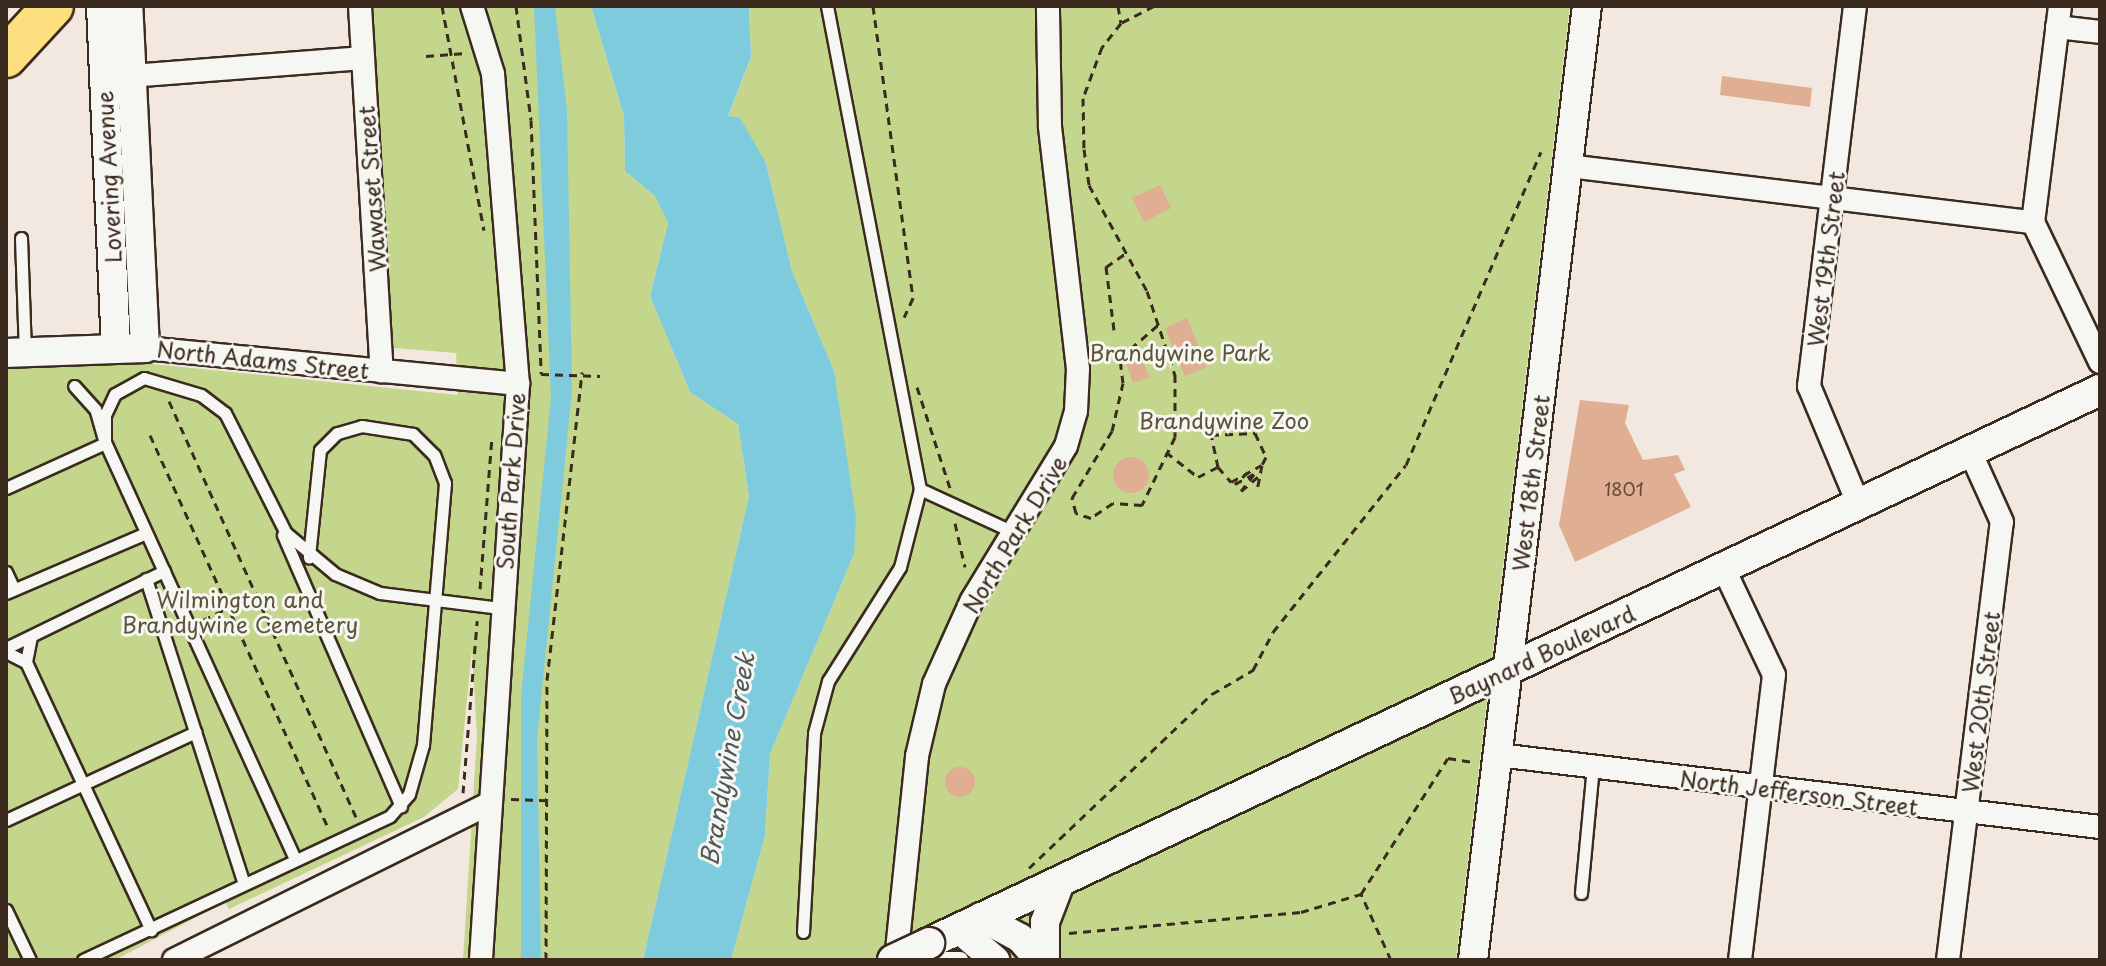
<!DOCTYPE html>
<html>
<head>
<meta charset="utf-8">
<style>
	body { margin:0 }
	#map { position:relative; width:2106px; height:966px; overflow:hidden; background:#f2e8df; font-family:"Playpen Sans",sans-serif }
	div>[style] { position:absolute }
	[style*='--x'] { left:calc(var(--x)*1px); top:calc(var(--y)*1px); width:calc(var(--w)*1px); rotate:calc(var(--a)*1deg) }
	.green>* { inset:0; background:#c3d68b }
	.water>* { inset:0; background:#7fcbde }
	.building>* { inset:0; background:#e0ae92 }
	.round { border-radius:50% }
	.path>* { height:3px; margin-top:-1.5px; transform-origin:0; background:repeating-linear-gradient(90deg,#3b2a1e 0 8px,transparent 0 14px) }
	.roads { filter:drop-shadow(2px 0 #3b2a1e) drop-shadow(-2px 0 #3b2a1e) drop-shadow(0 2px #3b2a1e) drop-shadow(0 -2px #3b2a1e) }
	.service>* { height:11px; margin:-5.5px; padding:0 5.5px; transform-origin:5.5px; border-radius:5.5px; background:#f6f6f2 }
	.pedestrian>* { height:16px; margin:-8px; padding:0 8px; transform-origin:8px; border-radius:8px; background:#f6f6f2 }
	.minor>* { height:22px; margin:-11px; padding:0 11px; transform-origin:11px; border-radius:11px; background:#f6f6f2 }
	.tertiary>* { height:28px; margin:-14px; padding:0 14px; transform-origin:14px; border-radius:14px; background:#f6f6f2 }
	.secondary>* { height:30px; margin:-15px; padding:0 15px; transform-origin:15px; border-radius:15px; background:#f6f6f2 }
	.motorway>* { height:40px; margin:-20px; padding:0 20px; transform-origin:20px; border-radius:20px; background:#fddf80 }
	.bridges { filter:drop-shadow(2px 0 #3b2a1e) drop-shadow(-2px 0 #3b2a1e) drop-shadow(0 2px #3b2a1e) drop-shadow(0 -2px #3b2a1e) }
	.secondary-bridge>* { height:30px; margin:-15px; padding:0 15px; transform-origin:15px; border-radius:15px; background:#f6f6f2 }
	span { translate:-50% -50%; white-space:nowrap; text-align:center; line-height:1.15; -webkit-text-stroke:6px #f6f6f2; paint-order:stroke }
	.number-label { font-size:18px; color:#644b3b }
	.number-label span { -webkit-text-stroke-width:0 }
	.street-label { font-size:22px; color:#3b2a1e }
	.park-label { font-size:22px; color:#5d5539 }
	.water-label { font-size:24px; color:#4f5a58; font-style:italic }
	.frame { position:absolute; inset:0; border:8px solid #3b2a1e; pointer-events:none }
</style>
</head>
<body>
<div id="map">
	<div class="green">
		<i style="clip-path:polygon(360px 6px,591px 6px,624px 116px,625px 171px,655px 196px,668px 223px,650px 296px,690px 392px,738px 424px,749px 496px,643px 960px,463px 960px,477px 737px,472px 650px,458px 789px,424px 817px,229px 909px,225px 902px,115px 960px,6px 960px,6px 360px,63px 355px,458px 395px,456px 353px,382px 347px)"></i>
		<i style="clip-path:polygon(749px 6px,1570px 6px,1456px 960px,731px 960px,765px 835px,770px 754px,854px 554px,834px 371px,792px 271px,766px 163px,728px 116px,751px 58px)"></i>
	</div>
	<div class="water">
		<i style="clip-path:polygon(534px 6px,555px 6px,567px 110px,572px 391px,537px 739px,541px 960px,521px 960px,521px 696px,551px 398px)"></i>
		<i style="clip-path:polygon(591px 6px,749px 6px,751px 57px,728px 116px,740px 118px,766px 163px,792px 271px,834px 371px,856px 518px,854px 554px,770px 754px,765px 835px,731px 960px,643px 960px,749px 496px,738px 424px,690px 392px,650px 296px,668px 223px,655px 196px,625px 171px,624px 116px)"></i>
	</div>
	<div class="building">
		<i style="clip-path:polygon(1722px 76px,1812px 88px,1810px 107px,1720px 95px)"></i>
		<i style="clip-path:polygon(1160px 185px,1171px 208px,1144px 222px,1132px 198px)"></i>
		<i style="clip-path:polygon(1187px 318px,1207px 367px,1185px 376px,1165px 328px)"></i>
		<i style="clip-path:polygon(1142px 358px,1149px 378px,1133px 383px,1126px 363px)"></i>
		<i style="clip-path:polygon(1580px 400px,1629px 405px,1625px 423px,1643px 460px,1678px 455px,1685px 470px,1674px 474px,1691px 507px,1575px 562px,1559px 525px)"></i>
		<i class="round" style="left:1113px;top:457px;width:36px;height:36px"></i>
		<i class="round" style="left:945px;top:767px;width:30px;height:30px"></i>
	</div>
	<div class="path">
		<i style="--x:442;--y:6;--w:228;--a:79.4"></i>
		<i style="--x:516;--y:6;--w:115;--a:82.5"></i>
		<i style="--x:531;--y:120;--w:254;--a:87.7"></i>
		<i style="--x:541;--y:374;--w:59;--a:1.9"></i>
		<i style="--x:873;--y:6;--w:295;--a:82.2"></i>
		<i style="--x:913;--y:298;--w:21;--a:115"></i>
		<i style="--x:1118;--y:6;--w:17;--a:80"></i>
		<i style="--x:1154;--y:6;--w:37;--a:153"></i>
		<i style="--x:1121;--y:23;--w:31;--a:128"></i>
		<i style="--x:1102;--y:47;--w:54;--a:110.4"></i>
		<i style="--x:1083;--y:98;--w:51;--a:88.9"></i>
		<i style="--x:1084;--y:149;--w:36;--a:82"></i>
		<i style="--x:1089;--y:185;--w:121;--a:61.3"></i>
		<i style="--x:1147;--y:291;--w:89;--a:71.6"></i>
		<i style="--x:1175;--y:375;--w:62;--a:90"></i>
		<i style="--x:1175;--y:437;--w:76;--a:115.9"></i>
		<i style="--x:1142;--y:505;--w:29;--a:-176"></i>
		<i style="--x:1113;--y:503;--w:27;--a:146"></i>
		<i style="--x:1091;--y:518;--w:16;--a:-162"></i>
		<i style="--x:1076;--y:513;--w:16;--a:-105"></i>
		<i style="--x:1072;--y:498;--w:78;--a:-59.2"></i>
		<i style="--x:1112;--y:431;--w:49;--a:-77.1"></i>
		<i style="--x:1123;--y:383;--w:25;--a:-97"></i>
		<i style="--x:1120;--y:358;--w:50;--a:-41"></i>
		<i style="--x:426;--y:56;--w:40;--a:-4.3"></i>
		<i style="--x:1114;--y:330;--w:64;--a:-97.2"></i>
		<i style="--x:1106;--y:267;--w:24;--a:-35"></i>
		<i style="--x:917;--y:387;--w:106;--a:71.9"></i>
		<i style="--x:169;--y:401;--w:456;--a:65.8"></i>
		<i style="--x:150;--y:435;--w:433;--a:65.6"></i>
		<i style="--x:1211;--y:435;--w:44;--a:-2.6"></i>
		<i style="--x:1255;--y:433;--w:26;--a:65"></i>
		<i style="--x:1266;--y:457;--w:9;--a:117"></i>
		<i style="--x:1166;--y:452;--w:41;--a:38"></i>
		<i style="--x:1198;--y:477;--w:22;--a:-27"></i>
		<i style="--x:1218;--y:467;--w:33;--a:-102"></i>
		<i style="--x:1211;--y:435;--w:40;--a:-155"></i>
		<i style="--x:1218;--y:467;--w:20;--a:49"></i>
		<i style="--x:1231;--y:482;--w:35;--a:-29"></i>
		<i style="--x:1262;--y:465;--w:25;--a:101"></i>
		<i style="--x:1248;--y:472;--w:18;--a:137"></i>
		<i style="--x:1235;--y:484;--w:21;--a:-28"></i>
		<i style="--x:1254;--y:474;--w:21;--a:127"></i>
		<i style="--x:1241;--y:491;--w:25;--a:-40"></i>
		<i style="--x:955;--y:523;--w:45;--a:77.2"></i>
		<i style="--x:480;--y:589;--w:151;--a:-85.5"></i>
		<i style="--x:203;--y:620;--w:28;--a:-26"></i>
		<i style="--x:463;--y:793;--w:173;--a:-85.3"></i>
		<i style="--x:511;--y:799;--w:35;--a:2"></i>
		<i style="--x:1029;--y:868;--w:253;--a:-43.6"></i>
		<i style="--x:1212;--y:694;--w:48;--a:-30.3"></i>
		<i style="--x:1253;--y:670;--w:43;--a:-62.2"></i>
		<i style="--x:1273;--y:632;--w:213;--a:-51.5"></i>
		<i style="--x:1406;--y:465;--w:341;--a:-66.7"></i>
		<i style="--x:1069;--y:933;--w:233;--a:-5.2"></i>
		<i style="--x:1301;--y:912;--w:63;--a:-16.7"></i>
		<i style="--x:546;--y:960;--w:280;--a:-89.8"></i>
		<i style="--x:547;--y:680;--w:310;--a:-83.5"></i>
		<i style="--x:1391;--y:960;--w:72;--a:-114.4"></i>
		<i style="--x:1361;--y:894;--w:161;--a:-57.4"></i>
		<i style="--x:1448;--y:758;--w:25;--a:9"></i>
	</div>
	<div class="roads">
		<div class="service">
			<i style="--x:21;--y:238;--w:114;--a:88"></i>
			<i style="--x:6;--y:488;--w:109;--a:-24.4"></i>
			<i style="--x:105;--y:443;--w:35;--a:-106"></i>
			<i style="--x:95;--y:409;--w:31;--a:-132"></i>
			<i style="--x:920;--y:489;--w:102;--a:24.8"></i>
			<i style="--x:283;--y:535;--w:296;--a:66.5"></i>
			<i style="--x:6;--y:572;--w:19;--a:65"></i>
			<i style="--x:146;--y:579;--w:320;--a:72.2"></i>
			<i style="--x:6;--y:593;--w:152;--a:-23.2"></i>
			<i style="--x:6;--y:648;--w:176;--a:-26"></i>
			<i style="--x:6;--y:652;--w:22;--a:27"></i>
			<i style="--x:26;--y:662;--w:26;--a:-79"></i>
			<i style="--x:26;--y:662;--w:296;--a:65"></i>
			<i style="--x:6;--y:820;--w:209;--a:-24.9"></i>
			<i style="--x:295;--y:859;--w:457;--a:-114.5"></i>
			<i style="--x:105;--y:443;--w:28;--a:-90"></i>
			<i style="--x:105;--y:415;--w:23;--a:-65"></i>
			<i style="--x:115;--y:394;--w:33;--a:-29"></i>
			<i style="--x:144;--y:378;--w:59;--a:16.6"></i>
			<i style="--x:201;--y:395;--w:30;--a:37"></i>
			<i style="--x:225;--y:413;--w:135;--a:63.1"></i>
			<i style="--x:286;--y:533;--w:64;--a:39.9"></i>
			<i style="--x:335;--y:574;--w:49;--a:22.9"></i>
			<i style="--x:380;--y:593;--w:121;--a:7.1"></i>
			<i style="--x:1581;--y:893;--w:127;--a:-84.6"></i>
			<i style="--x:6;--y:910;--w:55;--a:64.4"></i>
			<i style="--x:803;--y:932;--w:199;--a:-86.8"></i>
			<i style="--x:814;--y:733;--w:54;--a:-74.9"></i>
			<i style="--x:828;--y:681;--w:135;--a:-57.7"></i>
			<i style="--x:900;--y:567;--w:81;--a:-75.6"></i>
			<i style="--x:920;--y:489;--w:492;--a:-100.9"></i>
			<i style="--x:83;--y:960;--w:339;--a:-25.1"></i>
			<i style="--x:390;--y:816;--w:29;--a:-49"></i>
			<i style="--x:409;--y:794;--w:51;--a:-74.1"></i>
			<i style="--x:423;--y:745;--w:263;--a:-85.2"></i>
			<i style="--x:445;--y:483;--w:30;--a:-111"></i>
			<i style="--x:434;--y:455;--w:30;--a:-135"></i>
			<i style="--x:413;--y:434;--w:52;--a:-171.1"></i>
			<i style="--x:362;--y:426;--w:26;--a:164"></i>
			<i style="--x:337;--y:433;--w:24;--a:135"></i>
			<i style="--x:320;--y:450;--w:108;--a:95.9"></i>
		</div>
		<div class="pedestrian">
			<i style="--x:944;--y:960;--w:16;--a:0"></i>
		</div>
		<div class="minor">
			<i style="--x:360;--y:6;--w:366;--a:86.6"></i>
			<i style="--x:472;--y:6;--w:71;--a:72.8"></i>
			<i style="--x:493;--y:74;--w:311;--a:85.4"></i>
			<i style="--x:518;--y:384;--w:577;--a:93.68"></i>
			<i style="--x:1855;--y:6;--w:383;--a:96.9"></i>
			<i style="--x:1809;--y:386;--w:127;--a:67.3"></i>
			<i style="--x:2060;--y:6;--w:218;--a:97.1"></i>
			<i style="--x:2033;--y:222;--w:155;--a:64.4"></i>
			<i style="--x:2057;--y:27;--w:43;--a:6.6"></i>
			<i style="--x:117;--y:77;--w:246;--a:-4.4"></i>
			<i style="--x:1568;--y:166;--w:468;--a:6.9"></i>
			<i style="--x:145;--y:348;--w:375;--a:5.5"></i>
			<i style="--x:1723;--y:567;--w:119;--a:64.7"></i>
			<i style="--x:1774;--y:675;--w:287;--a:96.8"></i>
			<i style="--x:1498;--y:755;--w:606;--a:6.82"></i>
			<i style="--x:174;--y:960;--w:351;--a:-26.4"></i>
			<i style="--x:896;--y:960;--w:205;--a:-84.1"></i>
			<i style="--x:917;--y:756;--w:74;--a:-76.7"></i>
			<i style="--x:934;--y:684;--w:92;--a:-65.7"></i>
			<i style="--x:972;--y:600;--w:180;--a:-58.6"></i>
			<i style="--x:1066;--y:446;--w:36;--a:-74"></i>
			<i style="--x:1076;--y:411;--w:42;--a:-87.3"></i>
			<i style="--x:1078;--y:369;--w:245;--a:-96.6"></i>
			<i style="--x:1050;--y:126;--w:120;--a:-91"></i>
			<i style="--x:1948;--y:960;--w:441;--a:-83"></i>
			<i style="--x:2002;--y:522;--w:78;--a:-114.3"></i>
		</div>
		<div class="tertiary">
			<i style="--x:101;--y:6;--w:343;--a:87.5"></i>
			<i style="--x:6;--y:353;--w:139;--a:-2.1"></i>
			<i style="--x:145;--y:348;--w:342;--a:-92.8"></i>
			<i style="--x:981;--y:917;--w:44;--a:28.3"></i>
			<i style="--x:1020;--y:938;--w:29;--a:49"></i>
			<i style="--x:959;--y:929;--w:48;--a:40.7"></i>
			<i style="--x:1045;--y:960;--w:38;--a:-90"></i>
			<i style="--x:1045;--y:922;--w:45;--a:-69.1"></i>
			<i style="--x:1473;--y:960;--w:961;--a:-83.19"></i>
		</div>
		<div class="secondary">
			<i style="--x:929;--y:943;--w:1295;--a:-25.28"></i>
		</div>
		<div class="motorway">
			<i style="--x:6;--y:57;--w:69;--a:-47.3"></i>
		</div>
	</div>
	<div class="bridges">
		<div class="secondary-bridge">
			<i style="--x:893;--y:960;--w:40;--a:-25"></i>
		</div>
	</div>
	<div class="number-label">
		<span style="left:1624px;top:489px">1801</span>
	</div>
	<div class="street-label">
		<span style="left:108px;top:177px;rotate:-93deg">Lovering Avenue</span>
		<span style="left:371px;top:189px;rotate:-94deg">Wawaset Street</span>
		<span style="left:1825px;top:259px;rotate:-83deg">West 19th Street</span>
		<span style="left:263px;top:359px;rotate:6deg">North Adams Street</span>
		<span style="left:510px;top:481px;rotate:-86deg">South Park Drive</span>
		<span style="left:1530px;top:483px;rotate:-83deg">West 18th Street</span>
		<span style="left:1014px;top:534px;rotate:-59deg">North Park Drive</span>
		<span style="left:1541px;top:654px;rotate:-25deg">Baynard Boulevard</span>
		<span style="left:1980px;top:702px;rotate:-83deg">West 20th Street</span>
		<span style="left:1799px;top:792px;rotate:7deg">North Jefferson Street</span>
	</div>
	<div class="park-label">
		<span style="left:1180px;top:352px">Brandywine Park</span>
		<span style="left:1224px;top:420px">Brandywine Zoo</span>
		<span style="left:240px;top:611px">Wilmington and<br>Brandywine Cemetery</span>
	</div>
	<div class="water-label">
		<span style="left:727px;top:759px;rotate:-80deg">Brandywine Creek</span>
	</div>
	<div class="frame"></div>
</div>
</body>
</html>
